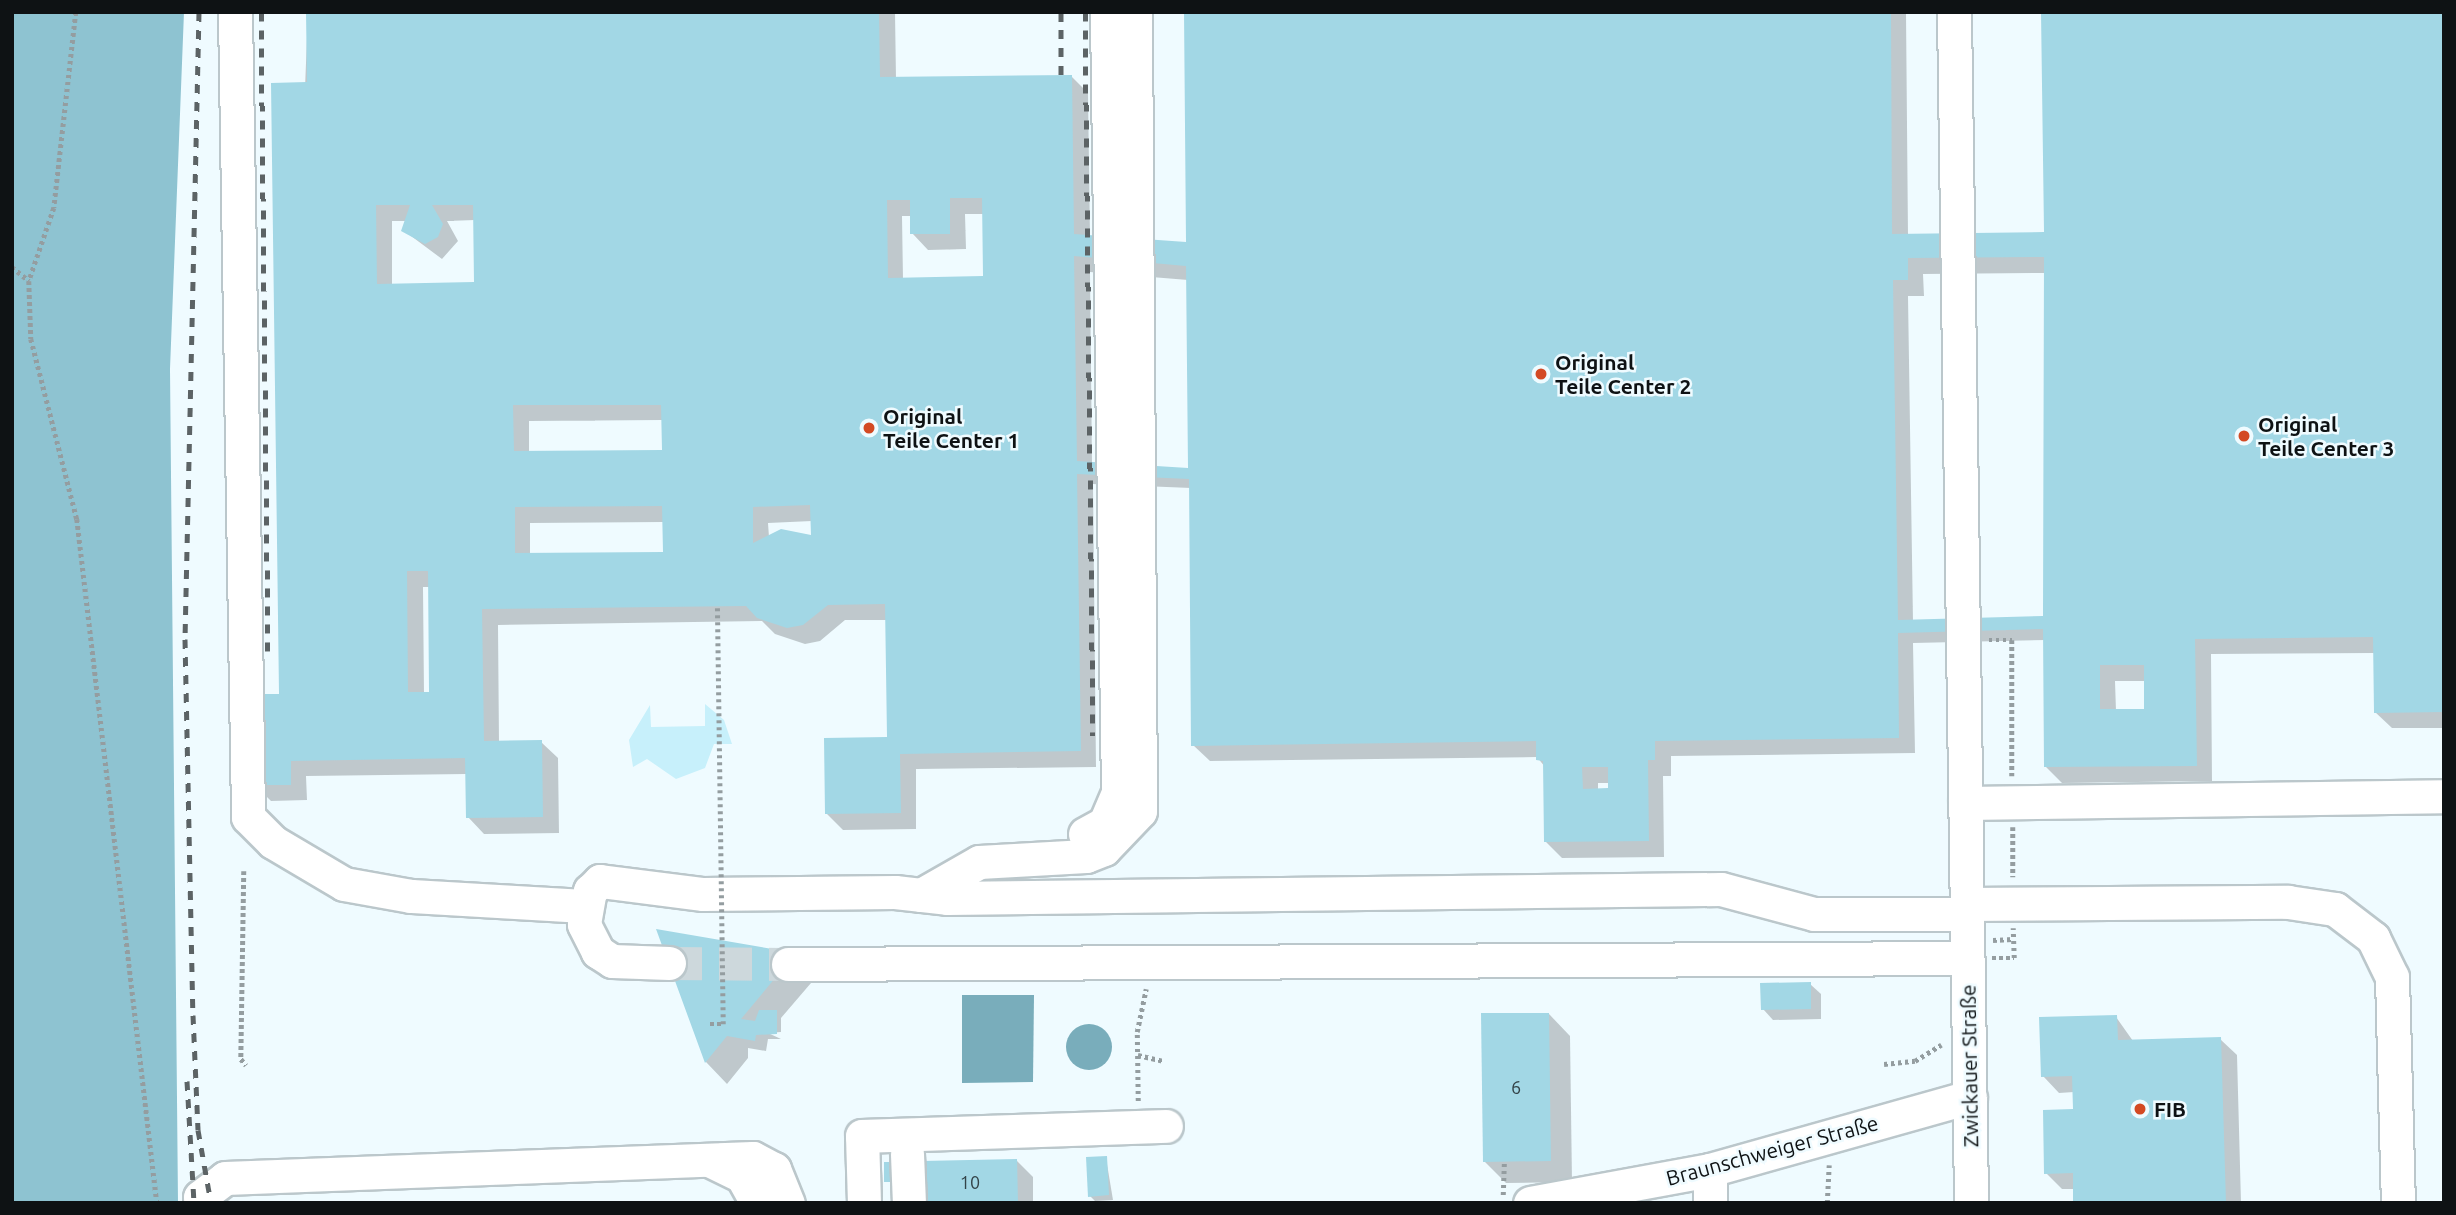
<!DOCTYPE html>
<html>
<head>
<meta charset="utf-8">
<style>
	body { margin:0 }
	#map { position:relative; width:2456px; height:1215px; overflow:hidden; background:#effbff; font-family:Ubuntu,sans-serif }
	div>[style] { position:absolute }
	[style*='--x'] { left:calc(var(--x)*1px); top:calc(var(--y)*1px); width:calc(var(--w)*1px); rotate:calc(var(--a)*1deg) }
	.green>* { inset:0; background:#c7f0fb }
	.forest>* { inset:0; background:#8ec3d1 }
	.water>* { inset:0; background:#79adbb }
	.round { border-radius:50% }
	.shadow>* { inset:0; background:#0003 }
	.building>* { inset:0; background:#a2d7e5 }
	.minor-tunnel>* { height:33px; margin-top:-16.5px; transform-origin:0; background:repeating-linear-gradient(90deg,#cdd8dc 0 33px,transparent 0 50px) }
	.path>* { height:4.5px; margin-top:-2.25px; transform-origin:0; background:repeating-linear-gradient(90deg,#949da0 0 3.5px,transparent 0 7px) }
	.roads { filter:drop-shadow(2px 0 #bbc7cb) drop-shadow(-2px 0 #bbc7cb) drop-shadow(0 2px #bbc7cb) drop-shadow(0 -2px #bbc7cb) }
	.minor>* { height:33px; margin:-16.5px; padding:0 16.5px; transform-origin:16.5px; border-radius:16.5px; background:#fff }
	.rail>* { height:5px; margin-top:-2.5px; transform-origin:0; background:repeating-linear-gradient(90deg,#5c6365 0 9px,transparent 0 18px) }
	.path-bridge>* { height:4.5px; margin-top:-2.25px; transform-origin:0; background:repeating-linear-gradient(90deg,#949da0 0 3.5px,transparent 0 7px) }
	.dots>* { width:19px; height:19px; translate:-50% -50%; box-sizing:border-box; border:4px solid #effbff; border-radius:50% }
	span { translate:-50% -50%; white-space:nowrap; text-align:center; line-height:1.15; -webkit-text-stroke:5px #effbff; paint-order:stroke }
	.number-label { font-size:18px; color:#334348 }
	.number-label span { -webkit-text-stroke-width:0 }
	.poi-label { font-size:21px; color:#0e1214; font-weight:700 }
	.left { translate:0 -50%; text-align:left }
	.street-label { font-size:21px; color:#0e1214 }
	.frame { position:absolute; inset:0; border:14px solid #0e1214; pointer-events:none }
</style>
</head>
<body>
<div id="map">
	<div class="green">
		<i style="clip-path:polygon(705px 704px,724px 720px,732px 744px,714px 744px,705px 768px,676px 779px,647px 759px,633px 767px,629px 740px,650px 705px,651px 727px,705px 726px)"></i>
	</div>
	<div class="forest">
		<i style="clip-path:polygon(12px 12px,184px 12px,170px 369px,178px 1203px,12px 1203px)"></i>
	</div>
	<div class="water">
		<i style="clip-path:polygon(962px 995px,1034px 995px,1033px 1082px,962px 1083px)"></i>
		<i class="round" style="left:1066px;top:1024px;width:46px;height:46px"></i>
	</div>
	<div class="shadow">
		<i style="clip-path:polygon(evenodd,308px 12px,895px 12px,896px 79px,1071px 76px,1088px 93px,1090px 237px,1188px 244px,1186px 12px,1906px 12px,1908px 236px,2046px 234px,2444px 12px,2444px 728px,2392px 728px,2375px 712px,2375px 653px,2211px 654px,2212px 781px,2062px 783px,2046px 767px,2046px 640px,1913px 643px,1915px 753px,1671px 756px,1671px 776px,1663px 776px,1664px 857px,1562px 858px,1546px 842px,1545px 767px,1537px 757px,1210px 761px,1193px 745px,1191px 488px,1093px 484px,1096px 767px,916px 769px,916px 829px,843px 830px,826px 813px,888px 739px,887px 620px,845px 620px,820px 641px,805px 644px,775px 634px,762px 621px,498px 625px,499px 743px,541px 742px,558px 758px,559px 833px,484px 834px,468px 817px,467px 774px,306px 776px,307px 800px,271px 801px,255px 785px,281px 696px,308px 12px,965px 214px,984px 214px,985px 278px,903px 279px,902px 216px,911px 216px,912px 233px,928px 250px,966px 249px,965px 214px,308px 12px,475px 220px,476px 284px,392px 285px,392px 221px,406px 221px,403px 230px,442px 259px,458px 241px,447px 221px,475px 220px,308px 12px,1090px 272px,1188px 280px,1190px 473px,1092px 463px,1090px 272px,308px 12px,2046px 273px,2046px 622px,1913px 622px,1908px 296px,1924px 296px,1923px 274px,2046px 273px,308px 12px,663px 420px,663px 451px,529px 453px,529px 421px,663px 420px,308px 12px,812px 521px,812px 537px,769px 537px,768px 523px,812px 521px,308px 12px,664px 522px,664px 554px,530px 555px,530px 523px,664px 522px,308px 12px,423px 587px,430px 587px,431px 693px,424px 694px,423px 587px,308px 12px,2115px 681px,2146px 681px,2146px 710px,2116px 711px,2115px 681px,308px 12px,1598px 783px,1610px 783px,1610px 790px,1598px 790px,1598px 783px)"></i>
		<i style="clip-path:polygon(659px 932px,817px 976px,781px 1018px,781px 1032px,768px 1033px,781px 1039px,768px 1039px,766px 1051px,748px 1048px,748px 1058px,727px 1084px,706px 1062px)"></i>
		<i style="clip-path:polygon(1810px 984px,1821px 994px,1821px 1019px,1773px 1020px,1763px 1009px)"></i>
		<i style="clip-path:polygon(1549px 1014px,1570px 1036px,1572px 1182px,1506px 1183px,1485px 1162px)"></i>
		<i style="clip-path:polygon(2116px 1017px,2133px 1041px,2220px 1039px,2237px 1055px,2241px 1203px,2075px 1203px,2075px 1189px,2062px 1189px,2046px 1173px,2074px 1110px,2074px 1092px,2059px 1093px,2043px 1076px)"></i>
		<i style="clip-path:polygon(1106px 1158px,1113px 1200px,1095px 1201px,1090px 1196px)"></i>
		<i style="clip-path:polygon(1016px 1160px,1033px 1177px,1033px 1203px,925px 1203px)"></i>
	</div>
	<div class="building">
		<i style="clip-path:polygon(evenodd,306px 12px,879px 12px,880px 77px,1072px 75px,1074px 234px,1186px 242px,1184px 12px,1891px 12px,1892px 234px,2044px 232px,2041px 12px,2444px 12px,2444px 712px,2374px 713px,2373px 637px,2195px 639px,2197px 766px,2044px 767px,2043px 629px,1898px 633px,1899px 738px,1655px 741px,1655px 760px,1648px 760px,1649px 841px,1544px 842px,1543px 761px,1536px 760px,1536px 741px,1191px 746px,1189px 479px,1077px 474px,1081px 751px,900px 754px,901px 813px,825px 814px,824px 738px,887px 737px,885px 604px,828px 605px,803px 625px,787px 628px,757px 618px,746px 606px,482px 609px,484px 741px,542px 740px,543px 817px,466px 818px,465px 758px,291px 761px,291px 785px,253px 785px,252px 694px,279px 694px,271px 83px,307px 82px,306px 12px,950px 198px,982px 198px,983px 276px,888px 278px,887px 200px,910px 200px,910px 234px,950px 234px,950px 198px,306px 12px,376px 205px,410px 205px,401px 231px,425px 244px,438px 237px,443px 224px,432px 205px,473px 205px,474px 282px,377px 284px,376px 205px,306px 12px,1074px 256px,1186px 266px,1188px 468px,1077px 461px,1074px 256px,306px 12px,2044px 257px,2043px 616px,1898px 620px,1893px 280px,1908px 280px,1908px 258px,2044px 257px,306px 12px,513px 405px,661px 405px,662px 450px,514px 451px,513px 405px,306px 12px,810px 505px,811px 535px,781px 529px,753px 543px,753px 507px,810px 505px,306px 12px,662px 506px,663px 552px,515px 553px,515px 507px,662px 506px,306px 12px,407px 571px,428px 571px,429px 692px,408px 692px,407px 571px,306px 12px,2100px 665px,2144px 665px,2144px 709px,2100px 709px,2100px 665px,306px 12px,1582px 767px,1608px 767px,1608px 788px,1583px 789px,1582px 767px)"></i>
		<i style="clip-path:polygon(656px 929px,796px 953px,741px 1019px,755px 1021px,759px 1010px,777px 1010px,777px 1034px,756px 1035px,755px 1041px,727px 1036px,705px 1063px)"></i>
		<i style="clip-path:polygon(1811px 982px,1811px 1009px,1761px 1010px,1760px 983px)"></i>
		<i style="clip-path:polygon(1481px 1013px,1549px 1013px,1551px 1161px,1483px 1162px)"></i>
		<i style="clip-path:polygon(2117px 1015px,2118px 1040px,2221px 1037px,2226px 1203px,2073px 1203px,2073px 1173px,2044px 1174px,2043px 1110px,2073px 1109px,2072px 1076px,2041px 1077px,2039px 1017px)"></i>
		<i style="clip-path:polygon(1107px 1156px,1109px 1195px,1088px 1197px,1086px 1157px)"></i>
		<i style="clip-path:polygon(1017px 1159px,1018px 1203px,923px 1203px,922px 1161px)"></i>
		<i style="clip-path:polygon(884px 1162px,900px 1162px,900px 1182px,884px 1182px)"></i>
	</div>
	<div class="minor-tunnel">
		<i style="--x:669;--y:963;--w:119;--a:0.5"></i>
	</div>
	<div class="path">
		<i style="--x:76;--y:12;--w:197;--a:96.4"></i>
		<i style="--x:54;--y:208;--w:77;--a:108.9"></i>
		<i style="--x:29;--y:281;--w:58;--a:88"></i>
		<i style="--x:31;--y:339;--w:186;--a:75.7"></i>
		<i style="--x:77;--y:519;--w:689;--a:83.33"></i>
		<i style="--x:12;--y:267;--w:22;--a:39"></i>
		<i style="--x:1989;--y:640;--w:23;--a:0"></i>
		<i style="--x:2012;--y:640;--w:136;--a:90"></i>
		<i style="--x:2013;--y:827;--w:50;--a:90"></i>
		<i style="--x:244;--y:871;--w:188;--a:90.9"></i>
		<i style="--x:241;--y:1059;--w:8;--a:50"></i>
		<i style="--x:1993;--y:940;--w:20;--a:-3"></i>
		<i style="--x:1992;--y:958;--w:22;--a:0"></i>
		<i style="--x:2014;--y:958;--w:30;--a:-92"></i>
		<i style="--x:1138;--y:1055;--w:27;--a:13"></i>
		<i style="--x:1884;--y:1064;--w:31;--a:-6"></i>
		<i style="--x:1915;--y:1061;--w:31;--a:-32"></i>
		<i style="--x:1138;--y:1101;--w:69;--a:-90.8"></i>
		<i style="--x:1137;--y:1032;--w:44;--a:-78.2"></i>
		<i style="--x:1503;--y:1195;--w:33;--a:-88"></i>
		<i style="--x:1827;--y:1203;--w:38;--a:-87"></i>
	</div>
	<div class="roads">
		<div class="minor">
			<i style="--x:235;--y:12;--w:805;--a:89.07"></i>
			<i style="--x:248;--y:817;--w:35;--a:45"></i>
			<i style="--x:273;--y:842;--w:82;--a:30.6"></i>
			<i style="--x:344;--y:884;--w:68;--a:10.2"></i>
			<i style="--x:411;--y:896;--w:174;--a:3.3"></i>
			<i style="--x:1954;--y:12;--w:1191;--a:89.18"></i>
			<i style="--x:1965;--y:803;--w:479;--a:-0.8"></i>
			<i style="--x:1085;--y:834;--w:23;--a:-29"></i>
			<i style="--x:1105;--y:823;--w:33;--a:-67"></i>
			<i style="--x:1118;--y:793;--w:781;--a:-90.81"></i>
			<i style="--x:921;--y:895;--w:67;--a:-29.6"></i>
			<i style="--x:979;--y:862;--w:107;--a:-3.2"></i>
			<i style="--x:1086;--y:856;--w:19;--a:-21"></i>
			<i style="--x:1104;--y:849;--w:52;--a:-46.5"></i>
			<i style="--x:1140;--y:811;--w:799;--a:-90.36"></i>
			<i style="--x:1966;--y:904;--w:322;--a:-0.4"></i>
			<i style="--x:2288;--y:902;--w:48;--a:8.5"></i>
			<i style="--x:2335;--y:909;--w:48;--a:37.3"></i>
			<i style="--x:2373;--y:938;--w:43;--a:64"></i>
			<i style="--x:2392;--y:977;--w:226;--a:88.5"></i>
			<i style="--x:669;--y:963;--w:57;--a:-178"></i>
			<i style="--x:612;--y:961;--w:17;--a:-147"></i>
			<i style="--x:598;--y:952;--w:31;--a:-117"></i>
			<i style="--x:584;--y:924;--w:34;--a:-80"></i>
			<i style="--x:590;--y:891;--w:14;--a:-45"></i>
			<i style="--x:600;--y:881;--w:104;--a:7.2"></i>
			<i style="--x:703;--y:894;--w:192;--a:-0.6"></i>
			<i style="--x:895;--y:892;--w:52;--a:6.6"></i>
			<i style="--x:947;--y:898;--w:774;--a:-0.67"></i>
			<i style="--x:1721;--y:889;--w:96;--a:15"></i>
			<i style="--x:1814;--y:914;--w:152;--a:0"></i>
			<i style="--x:788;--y:964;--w:1179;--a:-0.29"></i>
			<i style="--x:907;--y:1154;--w:49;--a:87.7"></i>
			<i style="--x:709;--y:1160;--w:37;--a:26"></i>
			<i style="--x:742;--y:1176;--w:31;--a:61"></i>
			<i style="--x:1710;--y:1170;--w:33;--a:90"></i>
			<i style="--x:202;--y:1203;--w:6;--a:-108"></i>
			<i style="--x:200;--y:1197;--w:31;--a:-37"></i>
			<i style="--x:225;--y:1178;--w:528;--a:-2.17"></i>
			<i style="--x:753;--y:1158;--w:24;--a:28"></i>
			<i style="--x:774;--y:1169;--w:37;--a:68"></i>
			<i style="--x:864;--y:1203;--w:67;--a:-91.7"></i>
			<i style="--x:862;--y:1136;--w:304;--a:-1.9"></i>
			<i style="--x:1530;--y:1203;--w:183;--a:-10.4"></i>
			<i style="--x:1710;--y:1170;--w:270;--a:-15.7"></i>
		</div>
	</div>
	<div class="rail">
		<i style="--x:199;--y:12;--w:627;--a:91.28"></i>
		<i style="--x:185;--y:639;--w:376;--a:88.8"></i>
		<i style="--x:193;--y:1015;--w:115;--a:87.5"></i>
		<i style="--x:198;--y:1130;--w:74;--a:79.9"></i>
		<i style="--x:261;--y:12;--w:642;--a:89.38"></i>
		<i style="--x:1061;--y:12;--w:63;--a:90"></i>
		<i style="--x:1085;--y:12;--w:724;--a:89.37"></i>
		<i style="--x:187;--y:1081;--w:122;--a:86.7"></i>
	</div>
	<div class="path-bridge">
		<i style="--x:710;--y:1024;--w:13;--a:0"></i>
		<i style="--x:723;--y:1024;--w:418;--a:-90.8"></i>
	</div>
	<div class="dots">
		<i style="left:1541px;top:374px;background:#d34a24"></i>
		<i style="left:869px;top:428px;background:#d34a24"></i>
		<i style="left:2244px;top:436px;background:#d34a24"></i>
		<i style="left:2140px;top:1109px;background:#d34a24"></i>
	</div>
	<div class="number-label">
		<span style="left:1516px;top:1087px">6</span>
		<span style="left:970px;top:1182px">10</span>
	</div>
	<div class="poi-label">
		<span class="left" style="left:1555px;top:374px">Original<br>Teile Center 2</span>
		<span class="left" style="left:883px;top:428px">Original<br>Teile Center 1</span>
		<span class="left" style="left:2258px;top:436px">Original<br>Teile Center 3</span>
		<span class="left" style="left:2154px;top:1109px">FIB</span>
	</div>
	<div class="street-label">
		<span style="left:1969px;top:1066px;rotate:-91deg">Zwickauer Straße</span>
		<span style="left:1772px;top:1150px;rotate:-15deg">Braunschweiger Straße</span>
	</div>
	<div class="frame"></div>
</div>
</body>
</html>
